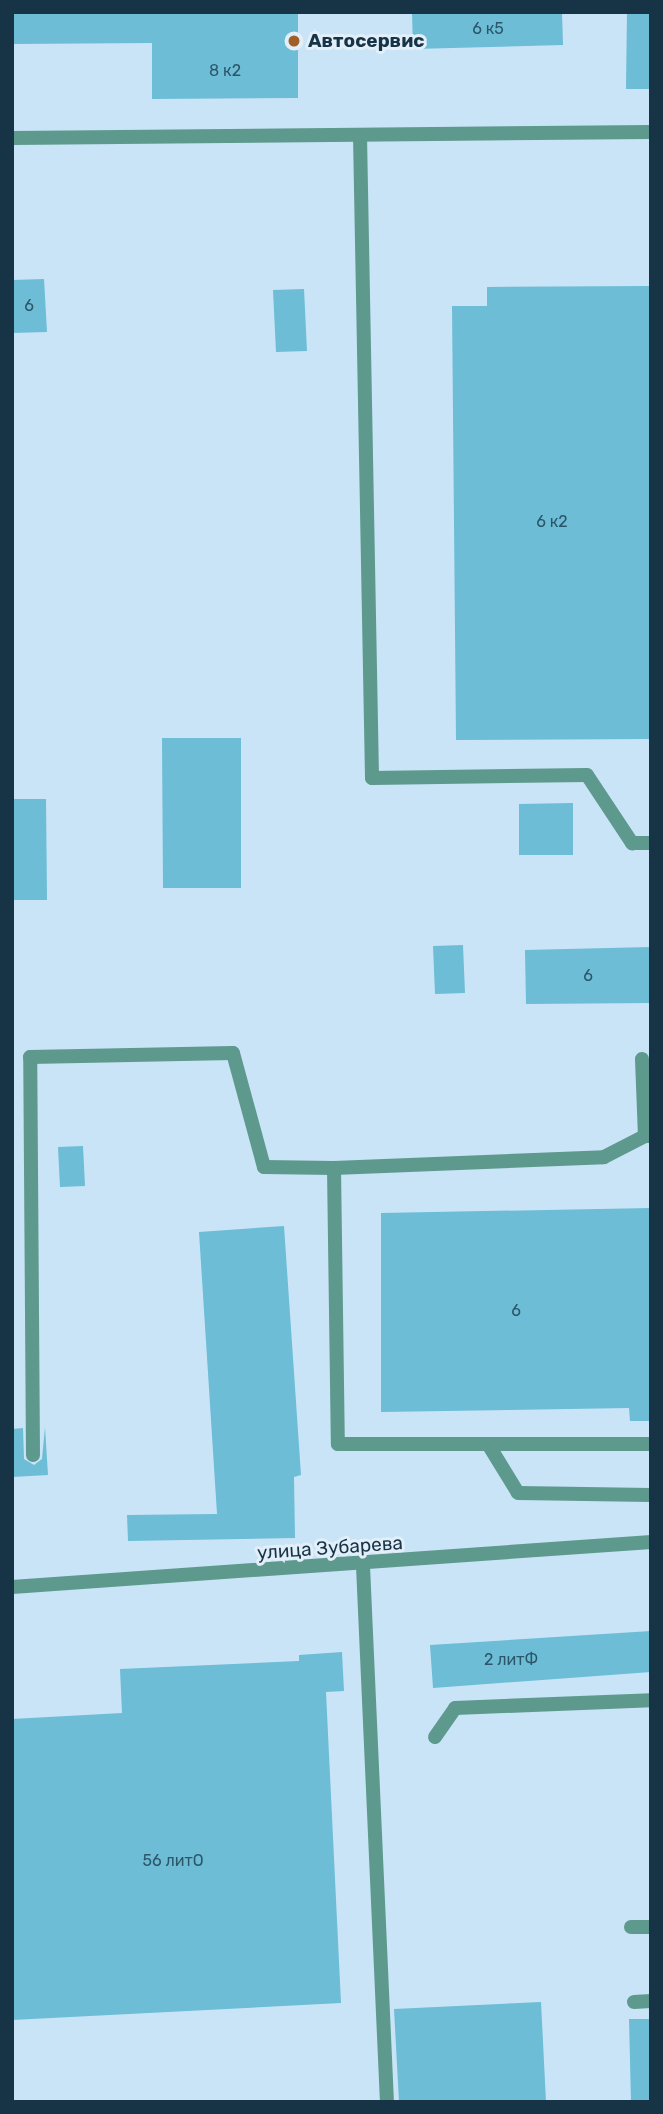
<!DOCTYPE html>
<html>
<head>
<meta charset="utf-8">
<style>
	body { margin:0 }
	#map { position:relative; width:663px; height:2114px; overflow:hidden; background:#c9e4f7; font-family:Rubik,sans-serif }
	div>[style] { position:absolute }
	[style*='--x'] { left:calc(var(--x)*1px); top:calc(var(--y)*1px); width:calc(var(--w)*1px); rotate:calc(var(--a)*1deg) }
	.building>* { inset:0; background:#6cbdd5 }
	.service>* { height:14px; margin:-7px; padding:0 7px; transform-origin:7px; border-radius:7px; background:#5d998d }
	.minor>* { height:14px; margin:-7px; padding:0 7px; transform-origin:7px; border-radius:7px; background:#5d998d }
	.dots>* { width:19px; height:19px; translate:-50% -50%; box-sizing:border-box; border:4px solid #e2eff9; border-radius:50% }
	span { translate:-50% -50%; white-space:nowrap; text-align:center; line-height:1.15; -webkit-text-stroke:6px #e2eff9; paint-order:stroke }
	.number-label { font-size:16px; color:#2c566a }
	.number-label span { -webkit-text-stroke-width:0 }
	.poi-label { font-size:19px; color:#173447; font-weight:700 }
	.left { translate:0 -50%; text-align:left }
	.street-label { font-size:19px; color:#173447 }
	.frame { position:absolute; inset:0; border:14px solid #173447; pointer-events:none }
</style>
</head>
<body>
<div id="map">
	<div class="building">
		<i style="clip-path:polygon(12px 12px,298px 12px,298px 98px,152px 99px,152px 43px,12px 44px)"></i>
		<i style="clip-path:polygon(412px 12px,562px 12px,563px 45px,413px 49px)"></i>
		<i style="clip-path:polygon(627px 12px,651px 12px,651px 89px,626px 89px)"></i>
		<i style="clip-path:polygon(44px 279px,47px 332px,12px 333px,12px 280px)"></i>
		<i style="clip-path:polygon(651px 286px,651px 739px,456px 740px,452px 306px,487px 306px,487px 287px)"></i>
		<i style="clip-path:polygon(304px 289px,307px 351px,276px 352px,273px 290px)"></i>
		<i style="clip-path:polygon(162px 738px,241px 738px,241px 888px,163px 888px)"></i>
		<i style="clip-path:polygon(12px 799px,46px 799px,47px 900px,12px 900px)"></i>
		<i style="clip-path:polygon(573px 803px,573px 855px,519px 855px,519px 804px)"></i>
		<i style="clip-path:polygon(463px 945px,465px 993px,435px 994px,433px 946px)"></i>
		<i style="clip-path:polygon(651px 947px,651px 1003px,526px 1004px,525px 950px)"></i>
		<i style="clip-path:polygon(83px 1146px,85px 1186px,60px 1187px,58px 1147px)"></i>
		<i style="clip-path:polygon(651px 1208px,651px 1421px,630px 1421px,629px 1408px,381px 1412px,381px 1213px)"></i>
		<i style="clip-path:polygon(284px 1226px,301px 1475px,294px 1477px,295px 1538px,128px 1541px,127px 1515px,217px 1514px,199px 1232px)"></i>
		<i style="clip-path:polygon(45px 1427px,48px 1475px,12px 1477px,12px 1429px,23px 1428px,24px 1459px,34px 1465px,42px 1459px)"></i>
		<i style="clip-path:polygon(651px 1631px,651px 1672px,433px 1688px,430px 1645px)"></i>
		<i style="clip-path:polygon(342px 1652px,344px 1691px,326px 1692px,341px 2003px,12px 2020px,12px 1719px,122px 1713px,120px 1669px,299px 1661px,299px 1655px)"></i>
		<i style="clip-path:polygon(541px 2002px,546px 2102px,399px 2102px,394px 2009px)"></i>
		<i style="clip-path:polygon(629px 2019px,651px 2019px,651px 2102px,631px 2102px)"></i>
	</div>
	<div class="service">
		<i style="--x:360;--y:135;--w:643;--a:88.93"></i>
		<i style="--x:372;--y:778;--w:215;--a:-0.8"></i>
		<i style="--x:587;--y:775;--w:82;--a:56.5"></i>
		<i style="--x:632;--y:843;--w:19;--a:0"></i>
		<i style="--x:642;--y:1059;--w:77;--a:87.8"></i>
		<i style="--x:645;--y:1136;--w:6;--a:0"></i>
		<i style="--x:334;--y:1168;--w:270;--a:-2.3"></i>
		<i style="--x:604;--y:1157;--w:46;--a:-27.1"></i>
		<i style="--x:488;--y:1444;--w:57;--a:58.5"></i>
		<i style="--x:518;--y:1493;--w:133;--a:0.9"></i>
		<i style="--x:33;--y:1455;--w:398;--a:-90.4"></i>
		<i style="--x:30;--y:1057;--w:203;--a:-1.1"></i>
		<i style="--x:233;--y:1053;--w:118;--a:74.8"></i>
		<i style="--x:264;--y:1167;--w:70;--a:0.8"></i>
		<i style="--x:334;--y:1168;--w:276;--a:89.2"></i>
		<i style="--x:338;--y:1444;--w:313;--a:0"></i>
		<i style="--x:363;--y:1566;--w:537;--a:87.44"></i>
		<i style="--x:435;--y:1737;--w:35;--a:-55"></i>
		<i style="--x:455;--y:1708;--w:196;--a:-2.3"></i>
		<i style="--x:631;--y:1927;--w:20;--a:0"></i>
		<i style="--x:634;--y:2002;--w:17;--a:-3"></i>
	</div>
	<div class="minor">
		<i style="--x:12;--y:138;--w:639;--a:-0.54"></i>
		<i style="--x:12;--y:1587;--w:641;--a:-4.03"></i>
	</div>
	<div class="dots">
		<i style="left:294px;top:41px;background:#9e6026"></i>
	</div>
	<div class="number-label">
		<span style="left:488px;top:29px">6 к5</span>
		<span style="left:225px;top:71px">8 к2</span>
		<span style="left:29px;top:306px">6</span>
		<span style="left:552px;top:522px">6 к2</span>
		<span style="left:588px;top:976px">6</span>
		<span style="left:516px;top:1311px">6</span>
		<span style="left:511px;top:1660px">2 литФ</span>
		<span style="left:173px;top:1861px">56 литО</span>
	</div>
	<div class="poi-label">
		<span class="left" style="left:308px;top:41px">Автосервис</span>
	</div>
	<div class="street-label">
		<span style="left:330px;top:1548px;rotate:-4deg">улица Зубарева</span>
	</div>
	<div class="frame"></div>
</div>
</body>
</html>
